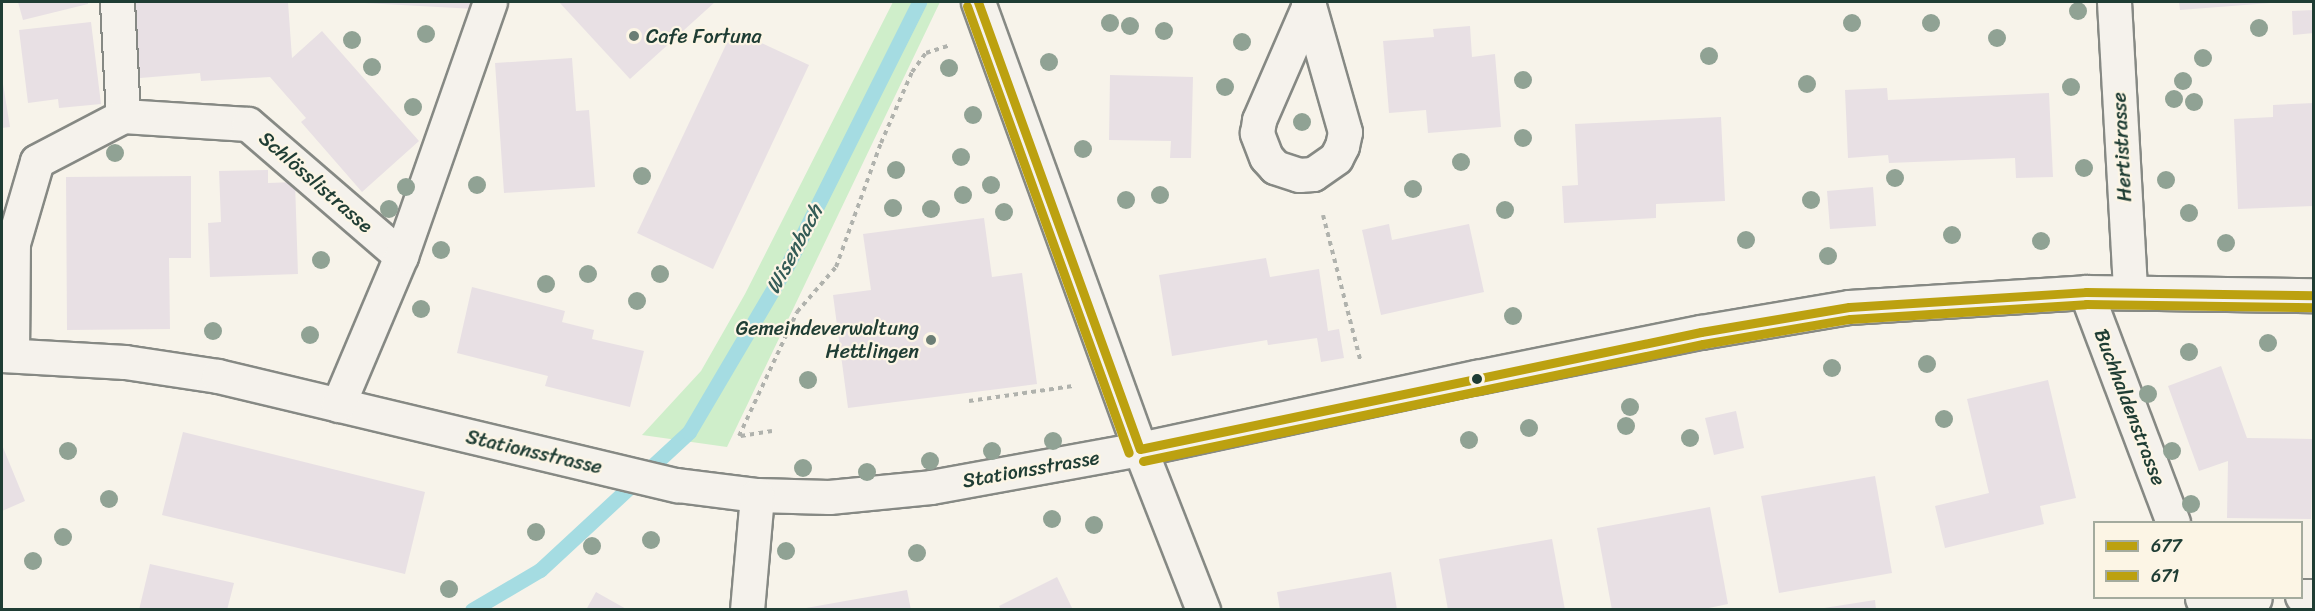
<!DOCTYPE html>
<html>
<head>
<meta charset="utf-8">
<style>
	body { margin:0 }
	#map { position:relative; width:2315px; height:611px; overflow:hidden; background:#f7f3ea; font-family:Sriracha,sans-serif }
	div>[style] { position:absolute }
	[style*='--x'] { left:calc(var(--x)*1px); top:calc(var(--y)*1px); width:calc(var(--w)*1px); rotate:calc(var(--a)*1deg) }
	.green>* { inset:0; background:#cfeeca }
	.stream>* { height:15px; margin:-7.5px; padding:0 7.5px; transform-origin:7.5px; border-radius:7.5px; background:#a5dce2 }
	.building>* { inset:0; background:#e8e0e4 }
	.path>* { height:4px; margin-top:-2px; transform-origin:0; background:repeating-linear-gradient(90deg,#b0b2ad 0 4.5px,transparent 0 9px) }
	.roads { filter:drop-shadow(2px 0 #868984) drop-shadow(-2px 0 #868984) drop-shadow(0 2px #868984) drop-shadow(0 -2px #868984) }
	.minor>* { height:33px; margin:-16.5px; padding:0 16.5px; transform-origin:16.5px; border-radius:16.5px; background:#f5f2ec }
	.bus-1>* { height:9px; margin:-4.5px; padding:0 4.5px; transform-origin:4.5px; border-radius:4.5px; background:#bca110 }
	.bus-2>* { height:9px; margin:-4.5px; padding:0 4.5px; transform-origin:4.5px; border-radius:4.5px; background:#bca110 }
	.trees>* { width:18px; height:18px; margin:-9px; border-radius:50%; background:#90a294 }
	.dots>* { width:16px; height:16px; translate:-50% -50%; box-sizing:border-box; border:3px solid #fcf5e5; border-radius:50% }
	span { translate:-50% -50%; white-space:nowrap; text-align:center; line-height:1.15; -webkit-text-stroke:4.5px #fcf5e5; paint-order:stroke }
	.poi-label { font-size:20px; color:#1f3d34 }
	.left { translate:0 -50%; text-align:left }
	.right { translate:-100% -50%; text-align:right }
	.street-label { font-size:20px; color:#1f3d34 }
	.water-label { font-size:21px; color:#335b56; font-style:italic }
	.frame { position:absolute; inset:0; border:3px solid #1f3d34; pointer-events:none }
	.legend { position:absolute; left:2093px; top:521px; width:210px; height:78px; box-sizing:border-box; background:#fcf5e5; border:2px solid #a4ab9e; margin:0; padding:8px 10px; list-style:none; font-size:18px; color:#1f3d34 }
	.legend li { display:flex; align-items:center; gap:12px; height:30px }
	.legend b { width:30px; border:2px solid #a4ab9e }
</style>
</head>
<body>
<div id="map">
	<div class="green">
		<i style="clip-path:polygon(893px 2px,940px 2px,727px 447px,642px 435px,701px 371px,745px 294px)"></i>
	</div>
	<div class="stream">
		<i style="--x:472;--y:610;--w:79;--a:-30.5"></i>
		<i style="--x:540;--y:570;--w:203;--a:-42.8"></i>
		<i style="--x:689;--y:432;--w:195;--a:-59.5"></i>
		<i style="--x:788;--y:264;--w:293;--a:-63.4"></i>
	</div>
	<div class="building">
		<i style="clip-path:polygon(18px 2px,88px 2px,88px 4px,23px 20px)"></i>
		<i style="clip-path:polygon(135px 2px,288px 2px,292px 58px,322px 31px,419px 141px,362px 192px,301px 122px,306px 118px,270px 77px,201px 81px,200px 73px,140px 78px)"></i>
		<i style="clip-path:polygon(346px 2px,475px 2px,475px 9px)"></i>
		<i style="clip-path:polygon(559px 2px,715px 2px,630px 79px)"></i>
		<i style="clip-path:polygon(2179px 2px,2270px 2px,2270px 3px,2180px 10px)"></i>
		<i style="clip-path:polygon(2314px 10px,2314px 33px,2293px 35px,2292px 11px)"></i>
		<i style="clip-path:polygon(91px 22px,101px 104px,59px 108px,58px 99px,28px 103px,19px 30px)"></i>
		<i style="clip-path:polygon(1470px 26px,1472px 57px,1495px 54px,1501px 127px,1428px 133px,1426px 110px,1389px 113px,1383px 41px,1434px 37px,1433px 29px)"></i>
		<i style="clip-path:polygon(733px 30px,809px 65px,713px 269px,637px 233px)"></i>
		<i style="clip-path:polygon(572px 58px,576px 111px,589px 110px,595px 187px,504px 193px,495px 63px)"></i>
		<i style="clip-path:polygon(1110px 75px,1193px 77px,1191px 158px,1170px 158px,1171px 141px,1109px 140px)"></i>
		<i style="clip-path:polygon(2px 78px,10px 127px,2px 128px)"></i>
		<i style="clip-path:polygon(1887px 88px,1888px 100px,2049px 93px,2053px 177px,2016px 178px,2015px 158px,1889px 163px,1888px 155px,1848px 158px,1845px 90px)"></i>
		<i style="clip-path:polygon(2314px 103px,2314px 206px,2238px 209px,2234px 119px,2273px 117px,2273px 105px)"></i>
		<i style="clip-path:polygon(1721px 117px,1725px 201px,1656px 204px,1656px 218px,1564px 223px,1562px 186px,1578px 185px,1575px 124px)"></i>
		<i style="clip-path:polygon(268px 170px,268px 183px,295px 182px,298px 274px,210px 277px,208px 223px,221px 222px,219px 171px)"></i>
		<i style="clip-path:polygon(191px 176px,191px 258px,169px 258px,170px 329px,67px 330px,66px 177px)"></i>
		<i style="clip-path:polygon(1873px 187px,1876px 226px,1830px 229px,1827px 191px)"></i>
		<i style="clip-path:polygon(984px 218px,992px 277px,1022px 273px,1037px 384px,848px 408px,833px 295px,871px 290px,863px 234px)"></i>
		<i style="clip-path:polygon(1389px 224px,1392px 240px,1469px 224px,1484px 292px,1381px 315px,1362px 230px)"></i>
		<i style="clip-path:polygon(1266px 258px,1270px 277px,1319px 269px,1328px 331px,1339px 329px,1344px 358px,1321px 362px,1317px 338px,1268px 345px,1267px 340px,1172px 356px,1159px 275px)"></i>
		<i style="clip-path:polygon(472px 287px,565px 311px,562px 322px,594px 330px,592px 339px,644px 351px,630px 407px,545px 386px,548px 376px,457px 353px)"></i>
		<i style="clip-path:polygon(2221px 366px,2247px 438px,2313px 439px,2311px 519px,2227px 518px,2228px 461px,2199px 471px,2168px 386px)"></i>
		<i style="clip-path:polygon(2048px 380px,2076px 498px,2040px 506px,2044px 524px,1945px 548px,1935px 506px,1989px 493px,1967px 399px)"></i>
		<i style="clip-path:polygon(1736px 411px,1744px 448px,1714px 455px,1705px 418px)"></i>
		<i style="clip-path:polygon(183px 432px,425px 492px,405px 574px,162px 515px)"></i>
		<i style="clip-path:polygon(2px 445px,25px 501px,2px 511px)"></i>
		<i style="clip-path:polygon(1875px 476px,1892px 573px,1779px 593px,1761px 496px)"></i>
		<i style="clip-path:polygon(1710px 507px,1728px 604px,1699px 610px,1612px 610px,1597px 528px)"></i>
		<i style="clip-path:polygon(1552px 539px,1565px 610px,1448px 610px,1439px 559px)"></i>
		<i style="clip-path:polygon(150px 564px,234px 583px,227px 610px,139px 610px)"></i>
		<i style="clip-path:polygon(1391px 572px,1397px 610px,1280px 610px,1277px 592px)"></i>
		<i style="clip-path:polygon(1057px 577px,1073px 610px,1001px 610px,999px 606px)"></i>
		<i style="clip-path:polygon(907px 590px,911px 610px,806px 610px,806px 608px)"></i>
		<i style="clip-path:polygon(596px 592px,628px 610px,586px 610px)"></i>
		<i style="clip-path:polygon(1875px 600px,1876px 610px,1824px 610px,1824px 608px)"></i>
	</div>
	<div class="path">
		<i style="--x:1323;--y:215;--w:149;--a:75.6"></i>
		<i style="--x:969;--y:401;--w:105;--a:-8.2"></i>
		<i style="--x:772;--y:431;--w:33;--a:171"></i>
		<i style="--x:739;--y:436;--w:137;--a:-64.9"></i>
		<i style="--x:797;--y:312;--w:60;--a:-49.1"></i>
		<i style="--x:836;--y:267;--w:132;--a:-70.1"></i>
		<i style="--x:881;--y:143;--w:77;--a:-66.4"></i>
		<i style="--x:912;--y:72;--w:24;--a:-54"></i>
		<i style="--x:926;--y:53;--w:23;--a:-18"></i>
	</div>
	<div class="roads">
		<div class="minor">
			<i style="--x:117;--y:2;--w:114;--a:87"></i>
			<i style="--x:978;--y:2;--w:475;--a:70.1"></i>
			<i style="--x:1140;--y:449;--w:173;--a:68.6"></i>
			<i style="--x:1308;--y:2;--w:135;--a:74.1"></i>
			<i style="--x:1345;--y:132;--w:14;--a:102"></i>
			<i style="--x:1342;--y:146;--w:13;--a:117"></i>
			<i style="--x:1336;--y:158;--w:28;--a:145"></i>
			<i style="--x:1313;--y:174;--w:14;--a:176"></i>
			<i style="--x:1299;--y:175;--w:25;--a:-162"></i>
			<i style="--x:1275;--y:167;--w:13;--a:-132"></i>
			<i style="--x:1266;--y:157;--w:26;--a:-111"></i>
			<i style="--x:1257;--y:133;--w:13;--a:-81"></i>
			<i style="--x:1259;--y:120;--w:125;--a:-66.5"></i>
			<i style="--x:2114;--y:2;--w:290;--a:86.8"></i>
			<i style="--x:2086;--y:292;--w:246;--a:69.3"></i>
			<i style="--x:12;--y:354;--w:111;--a:-89.5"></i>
			<i style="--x:13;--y:243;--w:85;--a:-73.7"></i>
			<i style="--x:37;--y:161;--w:97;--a:-27.6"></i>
			<i style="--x:123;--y:116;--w:125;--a:3.7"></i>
			<i style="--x:248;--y:124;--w:202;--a:40.8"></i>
			<i style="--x:2;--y:355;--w:123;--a:3.3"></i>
			<i style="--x:125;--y:362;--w:94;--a:8.6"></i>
			<i style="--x:218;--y:376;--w:472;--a:13.4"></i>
			<i style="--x:677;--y:485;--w:81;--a:7.1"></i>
			<i style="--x:757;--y:495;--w:72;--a:1.6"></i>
			<i style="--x:829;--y:497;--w:102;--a:-5.6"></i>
			<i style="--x:931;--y:487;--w:212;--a:-10.3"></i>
			<i style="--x:1140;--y:449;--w:345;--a:-12.1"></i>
			<i style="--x:1477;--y:377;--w:228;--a:-11.4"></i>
			<i style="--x:1701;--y:332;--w:150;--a:-9.6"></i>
			<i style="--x:1849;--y:307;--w:237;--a:-3.6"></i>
			<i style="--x:2086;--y:292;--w:228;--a:0.8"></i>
			<i style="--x:338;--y:405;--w:162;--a:-67.1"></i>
			<i style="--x:401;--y:256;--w:269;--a:-70.7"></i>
			<i style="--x:2302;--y:596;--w:12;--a:0"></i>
			<i style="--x:2202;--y:598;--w:13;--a:67"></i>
			<i style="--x:747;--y:610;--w:115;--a:-85"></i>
			<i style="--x:2227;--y:610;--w:30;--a:-23"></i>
		</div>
	</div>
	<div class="bus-1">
		<i style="--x:978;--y:2;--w:475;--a:70.1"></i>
		<i style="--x:1140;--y:449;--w:573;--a:-11.78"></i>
		<i style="--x:1701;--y:332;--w:150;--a:-9.6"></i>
		<i style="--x:1849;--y:307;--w:237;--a:-3.6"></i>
		<i style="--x:2086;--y:292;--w:228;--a:0.8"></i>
	</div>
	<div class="bus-2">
		<i style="--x:967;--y:6;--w:475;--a:70.1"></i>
		<i style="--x:1143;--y:461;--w:572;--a:-11.8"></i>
		<i style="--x:1703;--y:344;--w:149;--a:-9.7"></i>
		<i style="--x:1850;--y:319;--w:236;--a:-3.6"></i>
		<i style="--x:2086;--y:304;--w:228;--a:0.8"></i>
	</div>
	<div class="trees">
		<i style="left:2078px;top:11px"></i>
		<i style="left:1110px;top:23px"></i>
		<i style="left:1852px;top:23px"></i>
		<i style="left:1931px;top:23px"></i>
		<i style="left:1130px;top:26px"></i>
		<i style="left:2259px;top:28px"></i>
		<i style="left:1164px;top:31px"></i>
		<i style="left:426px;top:34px"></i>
		<i style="left:1997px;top:38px"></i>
		<i style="left:352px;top:40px"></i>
		<i style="left:1242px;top:42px"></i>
		<i style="left:1709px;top:56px"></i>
		<i style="left:2203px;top:58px"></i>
		<i style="left:1049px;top:62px"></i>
		<i style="left:372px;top:67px"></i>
		<i style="left:949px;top:68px"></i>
		<i style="left:1523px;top:80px"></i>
		<i style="left:2183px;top:81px"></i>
		<i style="left:1807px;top:84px"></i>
		<i style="left:1225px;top:87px"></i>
		<i style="left:2071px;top:87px"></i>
		<i style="left:2174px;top:99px"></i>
		<i style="left:2194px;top:102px"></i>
		<i style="left:413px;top:107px"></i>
		<i style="left:973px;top:115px"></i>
		<i style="left:1302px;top:122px"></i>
		<i style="left:1523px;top:138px"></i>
		<i style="left:1083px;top:149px"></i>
		<i style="left:115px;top:153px"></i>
		<i style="left:961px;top:157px"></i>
		<i style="left:1461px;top:162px"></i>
		<i style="left:2084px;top:168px"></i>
		<i style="left:896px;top:170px"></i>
		<i style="left:642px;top:176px"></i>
		<i style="left:1895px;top:178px"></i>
		<i style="left:2166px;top:180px"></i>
		<i style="left:477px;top:185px"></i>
		<i style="left:991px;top:185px"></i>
		<i style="left:406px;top:187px"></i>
		<i style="left:1413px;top:189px"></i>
		<i style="left:963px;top:195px"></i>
		<i style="left:1160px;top:195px"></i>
		<i style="left:1126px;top:200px"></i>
		<i style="left:1811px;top:200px"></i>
		<i style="left:893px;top:208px"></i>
		<i style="left:389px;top:209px"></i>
		<i style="left:931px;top:209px"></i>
		<i style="left:1505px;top:210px"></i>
		<i style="left:1004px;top:212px"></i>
		<i style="left:2189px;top:213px"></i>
		<i style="left:1952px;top:235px"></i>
		<i style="left:1746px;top:240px"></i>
		<i style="left:2041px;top:241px"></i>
		<i style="left:2226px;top:243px"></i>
		<i style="left:441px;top:250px"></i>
		<i style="left:1828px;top:256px"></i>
		<i style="left:321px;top:260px"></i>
		<i style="left:588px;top:274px"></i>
		<i style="left:660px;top:274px"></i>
		<i style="left:546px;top:284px"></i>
		<i style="left:637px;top:301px"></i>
		<i style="left:421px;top:309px"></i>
		<i style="left:1513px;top:316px"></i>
		<i style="left:213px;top:331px"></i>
		<i style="left:310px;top:335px"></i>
		<i style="left:2268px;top:343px"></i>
		<i style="left:2189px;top:352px"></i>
		<i style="left:1927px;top:364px"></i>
		<i style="left:1832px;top:368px"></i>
		<i style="left:808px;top:380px"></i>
		<i style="left:2148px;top:394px"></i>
		<i style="left:1630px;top:407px"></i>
		<i style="left:1944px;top:419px"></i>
		<i style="left:1626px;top:426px"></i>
		<i style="left:1529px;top:428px"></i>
		<i style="left:1690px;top:438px"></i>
		<i style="left:1469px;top:440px"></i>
		<i style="left:1053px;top:441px"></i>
		<i style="left:68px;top:451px"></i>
		<i style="left:992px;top:451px"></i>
		<i style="left:2172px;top:451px"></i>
		<i style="left:930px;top:461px"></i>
		<i style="left:803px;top:468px"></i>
		<i style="left:867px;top:472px"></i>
		<i style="left:109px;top:499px"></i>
		<i style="left:2191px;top:504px"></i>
		<i style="left:1052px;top:519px"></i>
		<i style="left:1094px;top:525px"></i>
		<i style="left:536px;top:532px"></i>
		<i style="left:63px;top:537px"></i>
		<i style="left:651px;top:540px"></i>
		<i style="left:592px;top:546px"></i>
		<i style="left:786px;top:551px"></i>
		<i style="left:917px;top:553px"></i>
		<i style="left:33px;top:561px"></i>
		<i style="left:449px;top:589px"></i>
	</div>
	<div class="dots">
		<i style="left:634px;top:36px;background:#6b7d74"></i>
		<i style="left:931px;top:340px;background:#6b7d74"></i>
		<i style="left:1477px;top:379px;background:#1f3d34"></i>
	</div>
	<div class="poi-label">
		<span class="left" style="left:646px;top:36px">Cafe Fortuna</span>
		<span class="right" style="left:919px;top:340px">Gemeindeverwaltung<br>Hettlingen</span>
	</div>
	<div class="street-label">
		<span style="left:2122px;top:147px;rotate:-93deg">Hertistrasse</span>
		<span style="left:316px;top:182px;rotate:41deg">Schlösslistrasse</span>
		<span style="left:2130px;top:407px;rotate:69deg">Buchhaldenstrasse</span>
		<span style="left:534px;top:452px;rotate:13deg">Stationsstrasse</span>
		<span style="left:1031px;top:469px;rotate:-10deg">Stationsstrasse</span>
	</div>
	<div class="water-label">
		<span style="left:794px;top:249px;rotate:-62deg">Wisenbach</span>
	</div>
	<div class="frame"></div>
	<ul class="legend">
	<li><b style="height:8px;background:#bca110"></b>677</li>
	<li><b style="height:8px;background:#bca110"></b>671</li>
	</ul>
</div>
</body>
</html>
